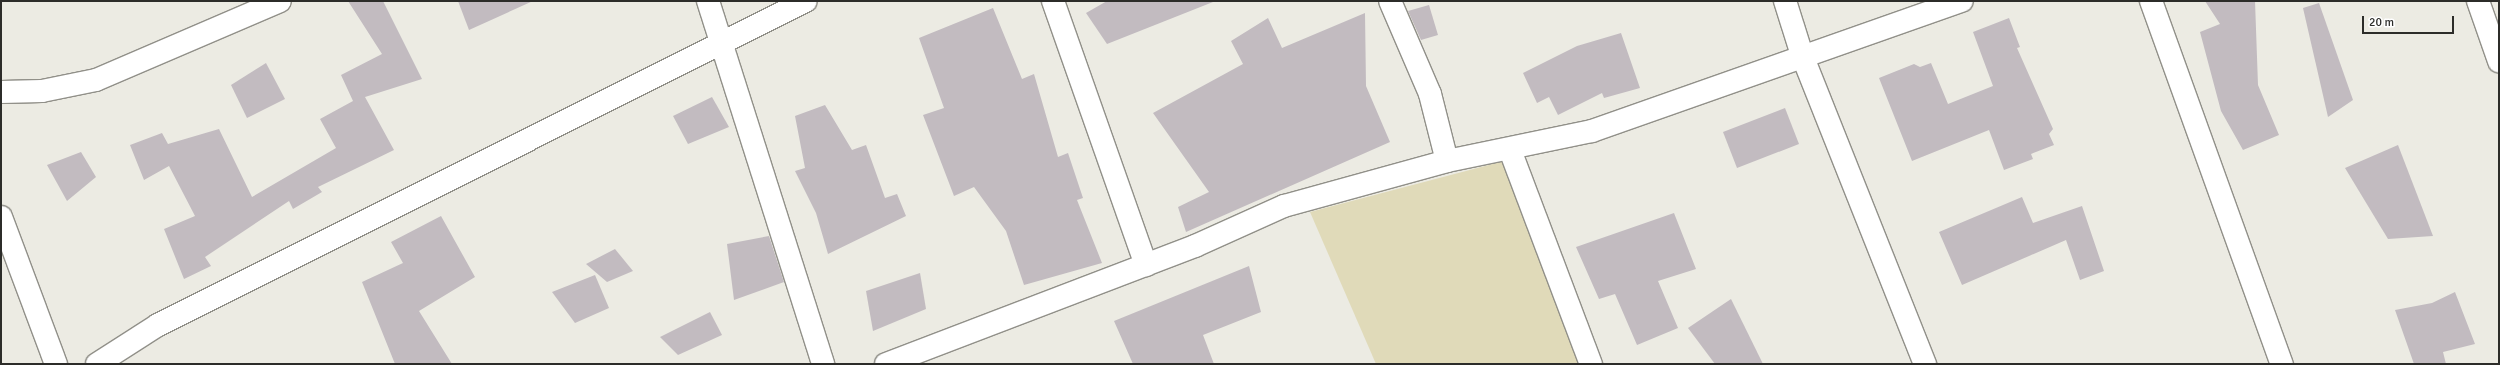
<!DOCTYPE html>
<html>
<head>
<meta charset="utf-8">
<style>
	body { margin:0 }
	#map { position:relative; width:2500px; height:365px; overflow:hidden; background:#ecebe3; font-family:Signika,sans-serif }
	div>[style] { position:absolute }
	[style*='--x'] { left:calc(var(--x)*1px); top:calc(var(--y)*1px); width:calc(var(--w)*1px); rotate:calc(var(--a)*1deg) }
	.green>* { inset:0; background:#e0dab9 }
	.building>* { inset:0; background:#c2bbc0 }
	.roads { filter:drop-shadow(1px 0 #919089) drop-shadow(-1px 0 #919089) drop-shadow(0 1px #919089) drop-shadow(0 -1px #919089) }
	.minor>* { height:22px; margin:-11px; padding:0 11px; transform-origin:11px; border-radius:11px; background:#fff }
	span { translate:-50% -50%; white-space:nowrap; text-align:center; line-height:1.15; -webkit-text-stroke:4px #fff; paint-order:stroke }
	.frame { position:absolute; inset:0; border:2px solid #2c2c29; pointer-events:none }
	.scale { position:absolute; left:2362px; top:16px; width:92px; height:18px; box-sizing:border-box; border:2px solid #2c2c29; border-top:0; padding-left:5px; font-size:12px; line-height:14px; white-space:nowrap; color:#2c2c29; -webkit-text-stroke:3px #fff; paint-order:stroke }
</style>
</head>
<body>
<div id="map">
	<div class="green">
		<i style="clip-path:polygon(1504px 161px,1581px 364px,1376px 364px,1310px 212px)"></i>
	</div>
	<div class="building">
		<i style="clip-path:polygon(348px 1px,383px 1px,422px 79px,365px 97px,394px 150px,318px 187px,322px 192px,293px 209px,289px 201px,205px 257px,211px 266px,184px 279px,164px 229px,195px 216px,169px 166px,144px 180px,130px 145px,162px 133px,168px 144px,219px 129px,252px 197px,336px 148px,320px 119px,353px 101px,341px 75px,382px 54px)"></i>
		<i style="clip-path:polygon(458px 1px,533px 1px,469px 30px)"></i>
		<i style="clip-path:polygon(1107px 1px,1212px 1px,1213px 2px,1107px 44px,1086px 13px)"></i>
		<i style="clip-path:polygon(2205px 1px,2255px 1px,2258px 85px,2279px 135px,2243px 150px,2221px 111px,2200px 32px,2220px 24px)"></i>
		<i style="clip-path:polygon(2319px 3px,2353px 100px,2328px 117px,2303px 8px)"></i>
		<i style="clip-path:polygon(1429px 5px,1438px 35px,1421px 40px,1408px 11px)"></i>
		<i style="clip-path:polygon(993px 8px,1022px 79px,1034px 74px,1058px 157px,1068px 153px,1083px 198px,1077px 200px,1102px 263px,1024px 285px,1006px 231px,974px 187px,954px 196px,923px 115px,944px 108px,919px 38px)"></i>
		<i style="clip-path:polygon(1365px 13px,1366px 86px,1390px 142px,1186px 232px,1178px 207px,1209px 192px,1153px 113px,1243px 64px,1231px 41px,1268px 18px,1282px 48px)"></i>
		<i style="clip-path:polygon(2009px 18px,2020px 47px,2017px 48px,2053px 129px,2049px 134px,2054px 145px,2031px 154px,2033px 159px,2004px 170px,1989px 130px,1912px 161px,1879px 78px,1914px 64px,1920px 67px,1931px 63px,1948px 104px,1993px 86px,1973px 32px)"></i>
		<i style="clip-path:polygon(1621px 33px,1640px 88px,1604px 98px,1602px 93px,1558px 115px,1549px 97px,1537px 103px,1523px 73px,1577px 46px)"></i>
		<i style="clip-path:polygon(266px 63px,285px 99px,247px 118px,231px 85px)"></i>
		<i style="clip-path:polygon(712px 97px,729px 127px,688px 144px,673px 116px)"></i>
		<i style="clip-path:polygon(825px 105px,852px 150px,866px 145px,885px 198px,897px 194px,906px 216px,828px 254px,816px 213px,795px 171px,805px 168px,795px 116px)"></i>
		<i style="clip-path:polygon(1785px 108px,1799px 144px,1737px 168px,1723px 132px)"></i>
		<i style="clip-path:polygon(2398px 145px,2433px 236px,2388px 239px,2345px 168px)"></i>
		<i style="clip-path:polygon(81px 152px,96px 177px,67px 201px,47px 165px)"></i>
		<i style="clip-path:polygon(2022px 197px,2033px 223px,2082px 206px,2104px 271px,2080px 280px,2066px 240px,1962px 285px,1939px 232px)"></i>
		<i style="clip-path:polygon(1674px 213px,1696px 269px,1658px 281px,1678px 328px,1637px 345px,1615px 294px,1599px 299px,1576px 247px)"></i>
		<i style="clip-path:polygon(441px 216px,475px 277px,419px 311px,452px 364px,395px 364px,362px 282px,403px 263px,391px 242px)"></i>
		<i style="clip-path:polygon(769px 236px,784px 282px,734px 300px,727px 244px)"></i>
		<i style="clip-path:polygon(615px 249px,633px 271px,607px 282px,586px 264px)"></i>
		<i style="clip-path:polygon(1249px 266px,1261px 312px,1203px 335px,1214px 364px,1133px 364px,1114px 321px)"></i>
		<i style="clip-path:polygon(920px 273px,926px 309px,873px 331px,866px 291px)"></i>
		<i style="clip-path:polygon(595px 275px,609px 308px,575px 323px,552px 292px)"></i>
		<i style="clip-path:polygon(2455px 292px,2475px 344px,2443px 352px,2446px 364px,2414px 364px,2395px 310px,2432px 303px)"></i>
		<i style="clip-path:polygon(1731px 299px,1763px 364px,1715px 364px,1688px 328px)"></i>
		<i style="clip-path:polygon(710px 312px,722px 335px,678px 355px,660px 337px)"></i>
	</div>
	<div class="roads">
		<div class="minor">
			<i style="--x:708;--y:1;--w:381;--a:72.4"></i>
			<i style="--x:1053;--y:1;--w:280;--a:70.6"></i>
			<i style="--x:1390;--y:1;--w:101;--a:66.7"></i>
			<i style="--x:1430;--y:94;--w:69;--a:75.8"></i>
			<i style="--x:1785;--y:1;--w:57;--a:72.5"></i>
			<i style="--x:1802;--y:55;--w:333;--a:68.3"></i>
			<i style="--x:2151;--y:1;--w:386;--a:70.2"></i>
			<i style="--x:2478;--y:1;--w:64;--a:70.7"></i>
			<i style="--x:1;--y:92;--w:41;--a:-1.4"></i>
			<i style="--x:42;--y:91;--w:55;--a:-11.5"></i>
			<i style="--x:96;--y:80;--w:200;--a:-23.2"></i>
			<i style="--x:1510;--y:150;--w:229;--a:69.3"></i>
			<i style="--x:1;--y:217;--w:157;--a:69.5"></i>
			<i style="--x:97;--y:364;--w:72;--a:-32.6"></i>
			<i style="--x:158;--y:325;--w:724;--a:-26.57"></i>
			<i style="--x:886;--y:364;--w:331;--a:-20.9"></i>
			<i style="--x:1195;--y:246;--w:98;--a:-24.2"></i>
			<i style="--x:1284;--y:206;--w:169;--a:-15.4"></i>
			<i style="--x:1447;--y:161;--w:148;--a:-11.7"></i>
			<i style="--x:1592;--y:131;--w:392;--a:-19.4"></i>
		</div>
	</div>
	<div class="frame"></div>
	<div class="scale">20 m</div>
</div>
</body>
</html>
